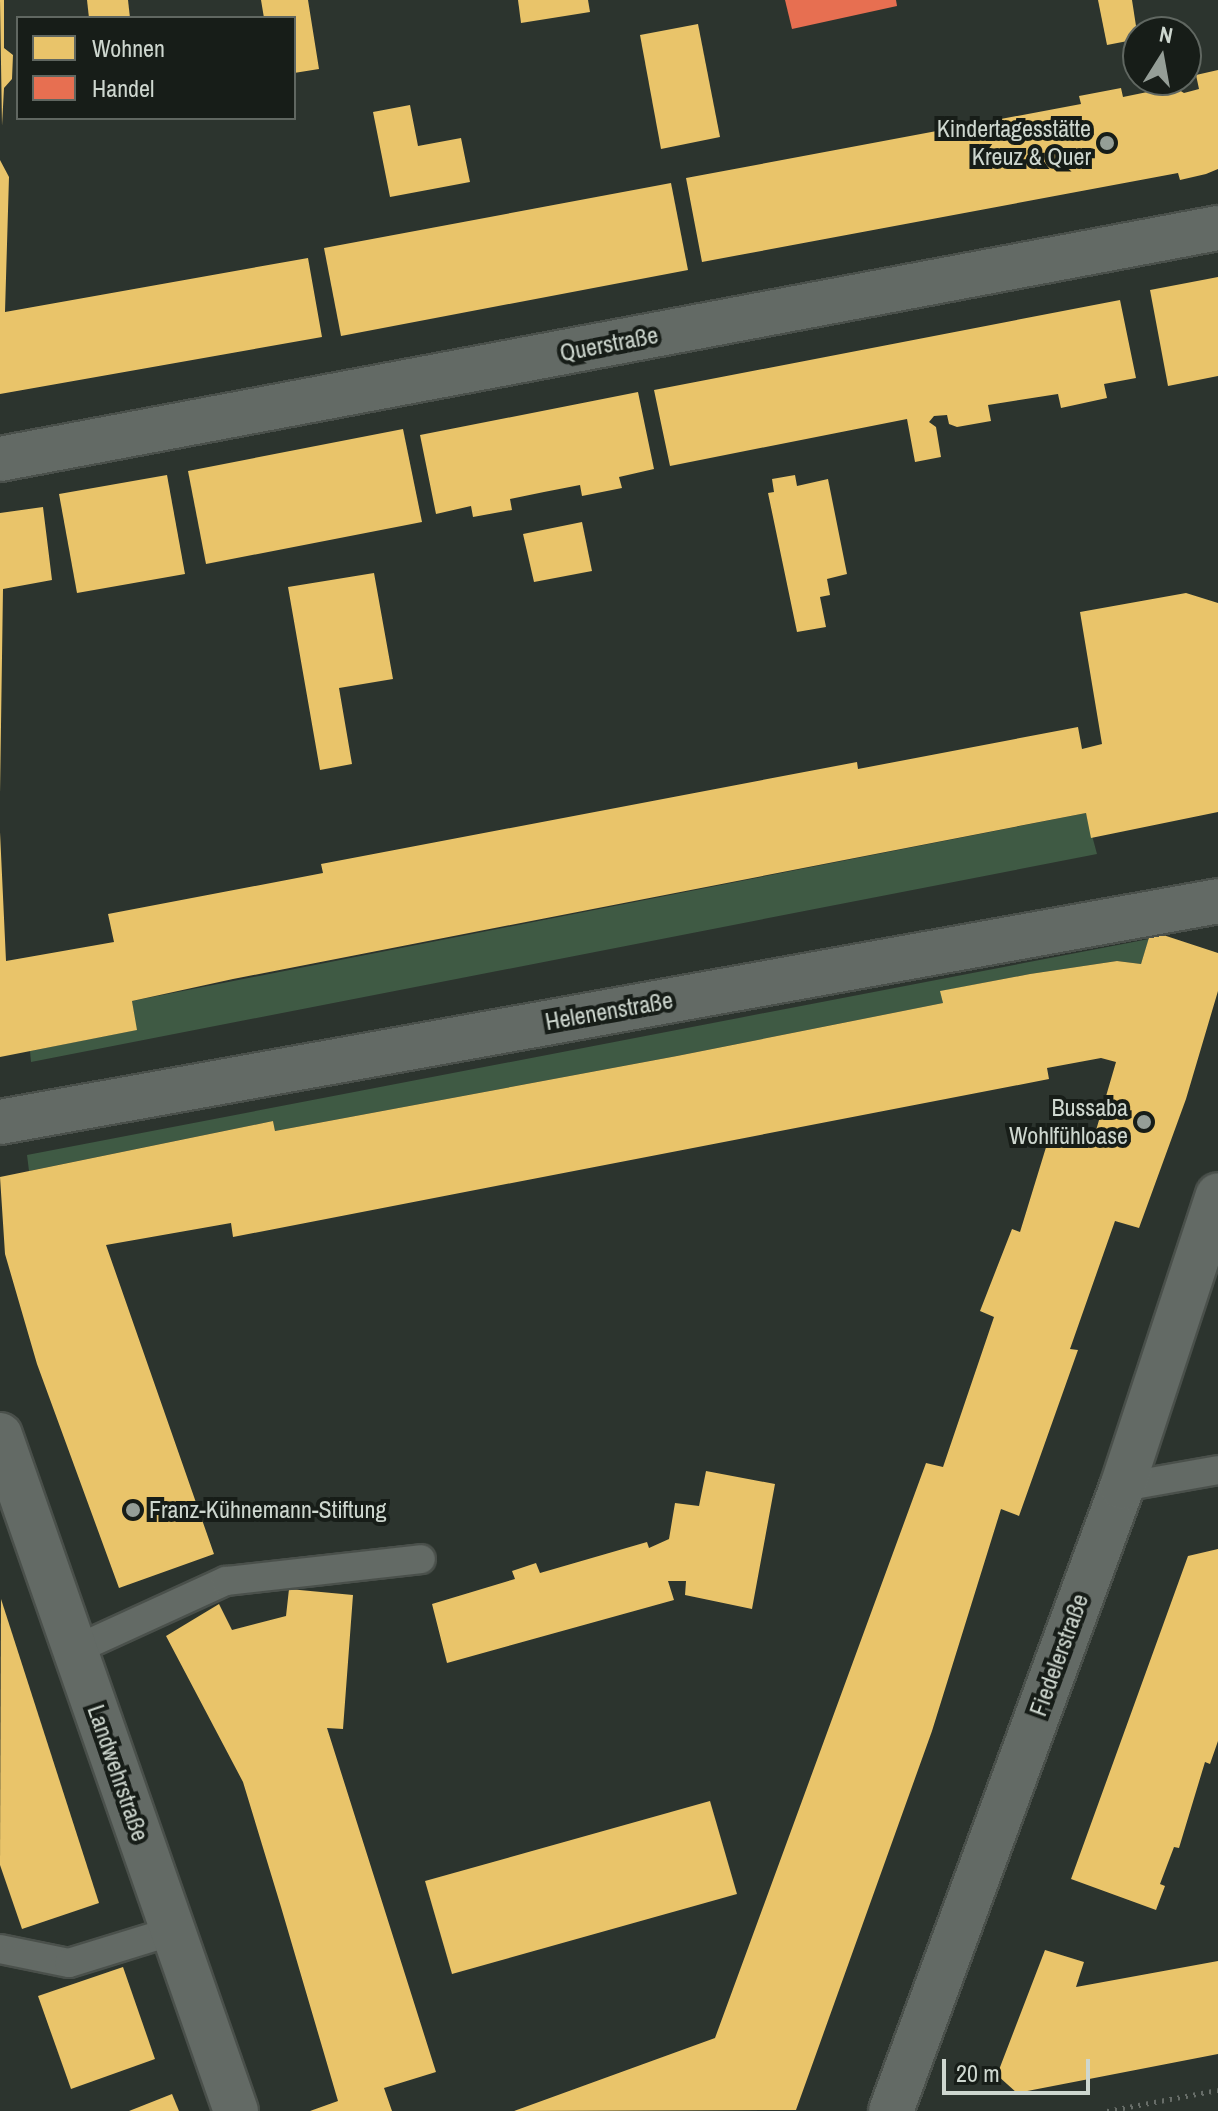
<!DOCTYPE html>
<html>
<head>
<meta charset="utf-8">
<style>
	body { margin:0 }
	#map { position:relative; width:1218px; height:2111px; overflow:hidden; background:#2c342e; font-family:"Archivo Narrow",sans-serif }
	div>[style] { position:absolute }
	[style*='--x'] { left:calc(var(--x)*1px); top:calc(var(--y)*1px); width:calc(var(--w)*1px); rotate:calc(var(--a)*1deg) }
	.green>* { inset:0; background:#3f5a44 }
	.homes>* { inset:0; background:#e9c46a }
	.shops>* { inset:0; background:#e76f51 }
	.path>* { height:5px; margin-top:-2.5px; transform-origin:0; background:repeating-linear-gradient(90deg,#676d68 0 2px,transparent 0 8px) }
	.roads { filter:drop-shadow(2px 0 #4a504b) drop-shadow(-2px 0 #4a504b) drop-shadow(0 2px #4a504b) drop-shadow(0 -2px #4a504b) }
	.lane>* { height:28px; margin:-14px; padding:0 14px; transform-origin:14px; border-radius:14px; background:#636a65 }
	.street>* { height:44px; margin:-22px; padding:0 22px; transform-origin:22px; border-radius:22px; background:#636a65 }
	.dots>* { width:22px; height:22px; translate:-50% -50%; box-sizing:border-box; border:4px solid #171d18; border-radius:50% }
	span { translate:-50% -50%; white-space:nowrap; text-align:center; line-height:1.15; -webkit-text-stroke:8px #171d18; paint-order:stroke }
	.poi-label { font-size:24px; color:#ced7cf }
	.right { translate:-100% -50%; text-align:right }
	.left { translate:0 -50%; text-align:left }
	.street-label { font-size:24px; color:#ced7cf }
	.legend { position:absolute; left:16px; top:16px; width:280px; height:104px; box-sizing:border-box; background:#171d18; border:2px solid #606761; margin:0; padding:10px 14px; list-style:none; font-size:24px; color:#ced7cf }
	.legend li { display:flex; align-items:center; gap:16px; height:40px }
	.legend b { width:40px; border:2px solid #606761 }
	.north { position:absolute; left:1122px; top:16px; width:80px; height:80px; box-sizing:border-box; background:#171d18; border:2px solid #606761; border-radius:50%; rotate:11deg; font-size:22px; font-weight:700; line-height:32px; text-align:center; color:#ced7cf }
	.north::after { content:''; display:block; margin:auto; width:28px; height:36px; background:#959e97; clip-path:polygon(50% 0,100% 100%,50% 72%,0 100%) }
	.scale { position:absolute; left:942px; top:2059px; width:148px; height:36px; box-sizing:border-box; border:4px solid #ced7cf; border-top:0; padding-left:10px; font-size:24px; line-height:28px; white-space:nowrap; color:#ced7cf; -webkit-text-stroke:6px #171d18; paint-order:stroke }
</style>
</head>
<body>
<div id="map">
	<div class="green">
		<i style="clip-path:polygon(1086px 813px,1097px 854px,31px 1062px,30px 1051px,136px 1030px,132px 1001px)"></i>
		<i style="clip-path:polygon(1149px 939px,1141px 964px,1117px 961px,1030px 974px,941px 991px,943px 1003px,677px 1056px,275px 1131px,273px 1121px,29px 1171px,27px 1155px)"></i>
	</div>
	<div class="homes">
		<i style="clip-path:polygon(0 0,4px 0,4px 48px,13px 55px,12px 79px,4px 88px,2px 126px)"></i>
		<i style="clip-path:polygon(87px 0,128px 0,130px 18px,89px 18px)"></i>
		<i style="clip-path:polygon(261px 0,308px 0,319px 69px,294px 73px,294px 18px,264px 18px)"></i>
		<i style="clip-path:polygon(518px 0,588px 0,590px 12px,521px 23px)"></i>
		<i style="clip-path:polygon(1098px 0,1132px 0,1138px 39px,1107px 45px)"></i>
		<i style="clip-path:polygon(698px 24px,720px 137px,661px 149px,640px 35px)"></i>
		<i style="clip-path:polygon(1218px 70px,1218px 169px,1206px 174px,1180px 180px,1178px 173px,702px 262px,686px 178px,1081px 104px,1079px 96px,1121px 88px,1123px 97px,1162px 89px,1160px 80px,1182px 80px,1179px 90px,1184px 93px,1199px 89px,1196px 75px)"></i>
		<i style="clip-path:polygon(410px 105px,418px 146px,461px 138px,470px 182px,390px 197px,373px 112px)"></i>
		<i style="clip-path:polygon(0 160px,9px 177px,5px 312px,308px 258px,322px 337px,0 394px)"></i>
		<i style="clip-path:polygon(671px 183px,688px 270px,341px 336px,324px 248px)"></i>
		<i style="clip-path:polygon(1218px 277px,1218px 376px,1168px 386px,1150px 290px)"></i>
		<i style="clip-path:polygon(1120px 300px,1136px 378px,1104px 384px,1107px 398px,1061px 408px,1058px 394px,988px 405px,991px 421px,957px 427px,949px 424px,947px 415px,934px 416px,929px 422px,936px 427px,941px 457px,915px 462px,907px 419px,670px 466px,654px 390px)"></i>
		<i style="clip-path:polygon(638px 392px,654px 469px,619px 477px,622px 488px,582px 496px,580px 485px,544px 492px,510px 499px,512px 510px,473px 517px,471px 506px,436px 514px,420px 435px)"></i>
		<i style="clip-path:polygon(403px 429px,422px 522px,206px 564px,188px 471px)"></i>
		<i style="clip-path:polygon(167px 475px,185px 574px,77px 593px,59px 494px)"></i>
		<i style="clip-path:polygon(795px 475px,797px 486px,828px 479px,847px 574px,827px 579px,830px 595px,820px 597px,826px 627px,797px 632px,768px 493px,774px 492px,772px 479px)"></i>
		<i style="clip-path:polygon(43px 507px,52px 580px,3px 589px,0 794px,0 513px)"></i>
		<i style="clip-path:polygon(582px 522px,592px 571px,534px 582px,523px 534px)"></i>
		<i style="clip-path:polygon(374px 573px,393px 679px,339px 688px,352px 764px,320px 770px,288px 587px)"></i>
		<i style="clip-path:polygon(1186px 593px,1218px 603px,1218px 812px,1091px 838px,1086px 813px,233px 979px,132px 1001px,137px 1030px,0 1057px,0 832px,6px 961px,114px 942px,108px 914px,323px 873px,321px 864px,857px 762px,858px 769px,1078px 727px,1082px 749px,1102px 744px,1080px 612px)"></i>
		<i style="clip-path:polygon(1151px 931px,1218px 953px,1218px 991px,1186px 1099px,1139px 1228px,1115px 1221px,1070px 1349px,1078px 1350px,1019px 1516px,1001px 1509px,932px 1731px,796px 2110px,514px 2111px,715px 2038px,926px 1463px,943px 1467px,994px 1317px,980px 1311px,1012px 1229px,1020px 1232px,1051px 1131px,1092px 1144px,1116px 1062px,1101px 1058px,1047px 1068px,1049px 1079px,233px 1237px,231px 1223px,106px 1245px,214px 1554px,119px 1588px,37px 1364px,5px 1254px,0 1177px,273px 1121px,275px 1131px,677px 1056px,943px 1003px,940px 991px,1030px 974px,1117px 961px,1141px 964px)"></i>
		<i style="clip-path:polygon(706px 1471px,775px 1484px,752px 1609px,685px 1595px,686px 1581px,668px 1581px,674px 1600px,447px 1663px,432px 1604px,515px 1579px,512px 1571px,536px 1563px,540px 1573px,647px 1542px,649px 1548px,669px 1539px,675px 1503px,699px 1506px)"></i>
		<i style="clip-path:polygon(1218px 1549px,1218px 1741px,1210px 1764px,1205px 1762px,1179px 1848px,1174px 1847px,1160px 1884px,1165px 1886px,1156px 1910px,1071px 1879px,1188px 1556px)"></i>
		<i style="clip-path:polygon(289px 1589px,353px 1595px,343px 1729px,327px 1728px,436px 2072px,384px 2088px,392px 2111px,310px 2111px,338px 2101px,281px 1907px,243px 1782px,166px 1636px,219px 1604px,232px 1630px,286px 1616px)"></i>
		<i style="clip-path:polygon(1px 1599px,99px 1903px,22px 1929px,0 1865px)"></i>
		<i style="clip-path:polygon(710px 1801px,737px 1894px,452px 1974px,425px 1881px)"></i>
		<i style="clip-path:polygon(1045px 1950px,1084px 1962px,1076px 1987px,1218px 1961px,1218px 2054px,1017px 2093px,997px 2075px)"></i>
		<i style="clip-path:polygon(123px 1967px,155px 2059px,71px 2089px,38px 1996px)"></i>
		<i style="clip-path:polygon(172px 2094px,179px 2111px,129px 2111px)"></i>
	</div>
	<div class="shops">
		<i style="clip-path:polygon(785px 0,896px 0,897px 6px,792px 29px)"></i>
	</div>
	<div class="path">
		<i style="--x:1107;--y:2111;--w:113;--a:-10.7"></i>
	</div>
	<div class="roads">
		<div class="lane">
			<i style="--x:1122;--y:1487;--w:97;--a:-10"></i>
			<i style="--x:75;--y:1650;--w:166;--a:-24.6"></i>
			<i style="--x:226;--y:1581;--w:196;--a:-6.4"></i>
			<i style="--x:0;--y:1949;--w:70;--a:11.5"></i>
			<i style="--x:69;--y:1963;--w:109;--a:-17.1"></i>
		</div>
		<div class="street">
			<i style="--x:0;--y:459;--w:1240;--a:-10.74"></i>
			<i style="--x:0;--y:1122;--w:1238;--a:-10.28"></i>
			<i style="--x:0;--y:1435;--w:716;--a:70.76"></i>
			<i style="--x:891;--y:2111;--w:665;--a:-69.69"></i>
			<i style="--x:1122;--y:1487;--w:307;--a:-71.8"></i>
		</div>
	</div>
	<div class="dots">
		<i style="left:1107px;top:143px;background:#959e97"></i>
		<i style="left:1144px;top:1122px;background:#959e97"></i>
		<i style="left:133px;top:1510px;background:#959e97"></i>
	</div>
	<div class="poi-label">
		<span class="right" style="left:1091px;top:143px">Kindertagesstätte<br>Kreuz &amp; Quer</span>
		<span class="right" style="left:1128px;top:1122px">Bussaba<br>Wohlfühloase</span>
		<span class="left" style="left:149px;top:1510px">Franz-Kühnemann-Stiftung</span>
	</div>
	<div class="street-label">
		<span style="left:609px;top:344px;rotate:-11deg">Querstraße</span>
		<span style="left:609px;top:1011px;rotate:-10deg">Helenenstraße</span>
		<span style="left:1059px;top:1655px;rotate:-70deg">Fiedelerstraße</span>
		<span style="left:118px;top:1773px;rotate:71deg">Landwehrstraße</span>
	</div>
	<ul class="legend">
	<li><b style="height:22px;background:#e9c46a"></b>Wohnen</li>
	<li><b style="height:22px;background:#e76f51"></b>Handel</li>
	</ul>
	<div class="north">N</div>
	<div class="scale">20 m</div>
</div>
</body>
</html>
